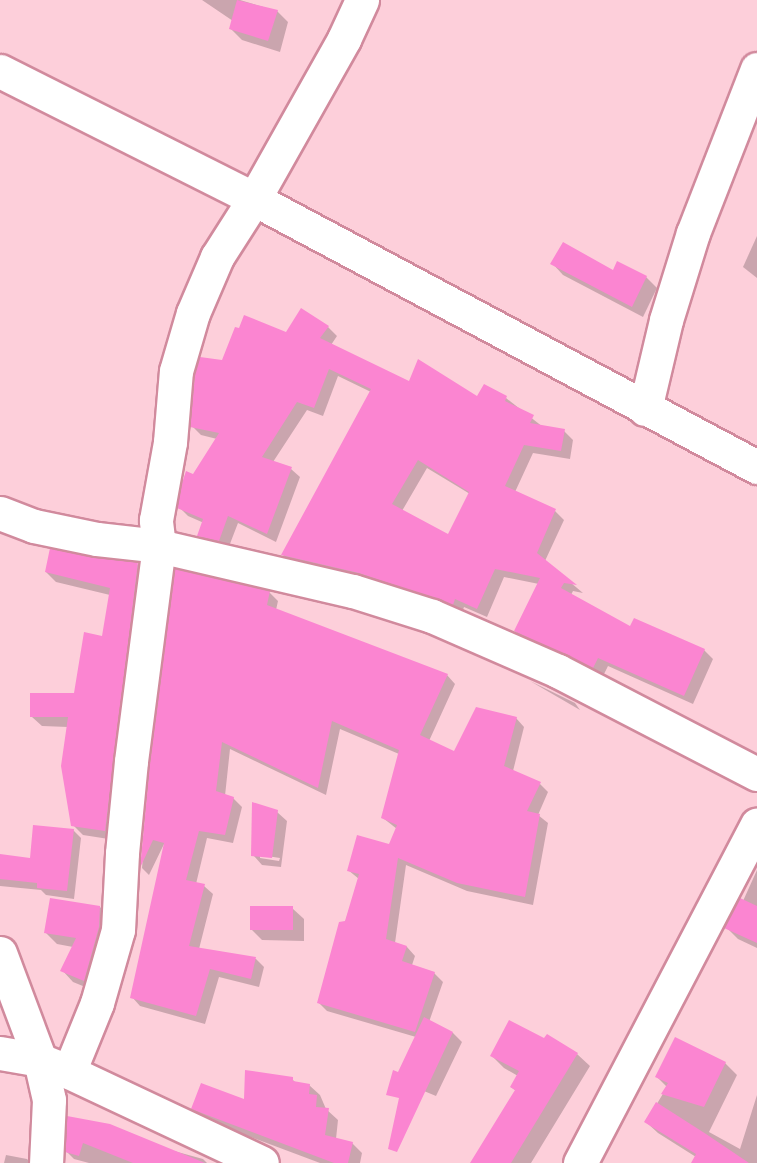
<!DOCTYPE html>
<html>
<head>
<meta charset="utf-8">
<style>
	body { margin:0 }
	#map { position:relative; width:757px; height:1163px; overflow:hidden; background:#fdcfda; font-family:"Asap Condensed",sans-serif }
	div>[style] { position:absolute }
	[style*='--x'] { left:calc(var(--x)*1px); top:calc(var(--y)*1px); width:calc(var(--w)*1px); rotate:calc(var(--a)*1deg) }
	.shadow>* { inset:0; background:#0003 }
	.building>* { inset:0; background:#fb85d1 }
	.roads { filter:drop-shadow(2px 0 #d18a9d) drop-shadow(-2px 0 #d18a9d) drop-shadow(0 2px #d18a9d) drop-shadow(0 -2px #d18a9d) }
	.street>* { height:33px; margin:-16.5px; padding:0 16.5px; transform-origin:16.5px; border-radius:16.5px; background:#fff }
	.secondary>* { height:33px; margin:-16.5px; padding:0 16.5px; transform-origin:16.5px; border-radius:16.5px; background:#fff }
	span { translate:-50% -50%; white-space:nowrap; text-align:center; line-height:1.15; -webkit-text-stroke:4.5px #fefefe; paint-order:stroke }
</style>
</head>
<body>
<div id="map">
	<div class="shadow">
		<i style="clip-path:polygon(202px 0,240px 0,277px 11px,288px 22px,280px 52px,242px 40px,231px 29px,233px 21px)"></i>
		<i style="clip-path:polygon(757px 236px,757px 278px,743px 267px)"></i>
		<i style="clip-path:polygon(552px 263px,646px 277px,657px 288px,643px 317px,563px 275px)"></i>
		<i style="clip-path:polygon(evenodd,328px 327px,337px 336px,331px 345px,410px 384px,478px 398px,484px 386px,506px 398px,543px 427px,564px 431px,573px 440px,570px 459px,533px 453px,515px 492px,555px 511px,564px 520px,545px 561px,583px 593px,573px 591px,571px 595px,631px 628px,704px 650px,713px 659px,693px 704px,608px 666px,603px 676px,524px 640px,515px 631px,539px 584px,504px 577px,487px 617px,464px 607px,462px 613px,292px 564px,283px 555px,371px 392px,338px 376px,323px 416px,307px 410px,273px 462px,291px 469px,300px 477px,276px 542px,238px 523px,228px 549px,208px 544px,199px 535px,204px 523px,188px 516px,179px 507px,194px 476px,217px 439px,201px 435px,192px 426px,223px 362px,286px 333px,328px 327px,427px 468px,470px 494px,449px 536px,402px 511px,427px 468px)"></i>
		<i style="clip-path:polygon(137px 564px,147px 574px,115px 840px,83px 835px,73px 825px,68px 727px,42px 726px,32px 717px,75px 694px,103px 637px,110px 595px,56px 582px,46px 572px)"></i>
		<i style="clip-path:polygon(269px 592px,278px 601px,276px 610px,447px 675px,455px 684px,429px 741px,455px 753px,516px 718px,524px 727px,513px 771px,540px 784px,548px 792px,538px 815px,548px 823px,533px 905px,467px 891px,406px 865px,395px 943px,407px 947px,415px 956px,412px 965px,434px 973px,443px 982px,429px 1022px,453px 1033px,462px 1042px,436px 1096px,407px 1084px,416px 1037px,327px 1011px,319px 1003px,359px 879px,348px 870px,390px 846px,397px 829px,383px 818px,399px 754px,340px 729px,326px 795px,230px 749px,225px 796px,233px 798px,242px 807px,233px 843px,207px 838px,196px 884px,204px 886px,213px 894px,199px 949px,256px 959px,264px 967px,259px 987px,219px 977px,205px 1024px,140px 1006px,132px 997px,165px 842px,149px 875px,142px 868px,151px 763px)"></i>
		<i style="clip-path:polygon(530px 681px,575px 703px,580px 710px)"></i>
		<i style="clip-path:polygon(evenodd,277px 812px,287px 821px,281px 867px,262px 865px,253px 855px,277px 812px,260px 855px,280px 858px,279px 861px,260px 858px,260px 855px)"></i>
		<i style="clip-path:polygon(73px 830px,81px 838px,74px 899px,46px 895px,41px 890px,0 886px,0 856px,31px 859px)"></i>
		<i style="clip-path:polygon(757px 870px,757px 948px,738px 939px,726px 927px,743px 901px)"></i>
		<i style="clip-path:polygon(100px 907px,111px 918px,95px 991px,73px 982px,62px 970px,73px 947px,57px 944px,46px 933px)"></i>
		<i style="clip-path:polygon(292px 908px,304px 919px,304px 941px,262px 940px,251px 929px)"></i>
		<i style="clip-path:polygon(676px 1039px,725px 1063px,737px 1075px,709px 1132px,740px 1149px,757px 1095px,757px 1163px,692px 1163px,696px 1157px,658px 1133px,646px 1122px,667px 1087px,657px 1077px)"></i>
		<i style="clip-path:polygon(577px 1054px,590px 1066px,531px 1163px,472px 1163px,516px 1091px,511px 1087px,518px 1076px,504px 1068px,492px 1056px)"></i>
		<i style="clip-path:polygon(292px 1079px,296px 1083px,309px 1085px,320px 1095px,326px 1109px,338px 1120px,336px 1139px,352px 1143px,362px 1153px,360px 1163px,320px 1163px,203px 1119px,193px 1109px,245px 1101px)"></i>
		<i style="clip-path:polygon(68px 1117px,158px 1163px,89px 1163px,74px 1159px,67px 1152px)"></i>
		<i style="clip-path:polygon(174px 1151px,203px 1159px,207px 1163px,173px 1163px)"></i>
		<i style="clip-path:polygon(6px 1155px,27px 1159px,31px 1163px,4px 1163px)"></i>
	</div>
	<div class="building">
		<i style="clip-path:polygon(237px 0,278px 10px,268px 41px,229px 29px)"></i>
		<i style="clip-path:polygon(563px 242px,613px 270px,617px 261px,647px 276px,632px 307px,550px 264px)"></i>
		<i style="clip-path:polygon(evenodd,301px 308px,329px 326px,320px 338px,409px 381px,418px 359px,477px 396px,484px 384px,507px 396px,505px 401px,534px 415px,530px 423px,565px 429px,561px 451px,524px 445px,505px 486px,556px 509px,537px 553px,577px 585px,564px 583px,561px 588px,630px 626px,634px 618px,705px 649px,684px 696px,598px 658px,593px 668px,514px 631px,540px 578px,495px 569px,477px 609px,455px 599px,453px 605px,359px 573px,281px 555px,371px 389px,329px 369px,314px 408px,297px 402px,262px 457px,292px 467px,267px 534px,228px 516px,219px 541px,197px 536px,203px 519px,177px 508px,182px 483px,186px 471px,193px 474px,219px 433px,190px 427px,195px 374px,200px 357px,222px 360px,235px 327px,239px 328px,244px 315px,286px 332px,301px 308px,418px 460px,469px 492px,448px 534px,392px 504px,418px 460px)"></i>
		<i style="clip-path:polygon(50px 548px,138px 562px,105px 831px,71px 826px,61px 766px,68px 717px,30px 717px,30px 693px,74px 693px,84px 632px,102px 636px,110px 588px,45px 572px)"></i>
		<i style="clip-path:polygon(175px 569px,270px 591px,267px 605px,448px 674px,420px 735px,454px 751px,476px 707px,517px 717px,504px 766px,541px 782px,527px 811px,540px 814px,525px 897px,457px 883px,398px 858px,386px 939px,407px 946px,402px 961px,435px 972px,415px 1032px,317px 1003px,339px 922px,345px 921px,359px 874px,347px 871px,357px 835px,389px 844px,397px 825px,381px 818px,399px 750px,332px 721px,318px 788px,222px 742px,216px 791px,234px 797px,225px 835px,199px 831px,186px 880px,205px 884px,189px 946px,256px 957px,251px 979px,210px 969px,196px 1016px,130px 998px,164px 843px,153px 840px,140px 868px,150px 763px)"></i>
		<i style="clip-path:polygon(252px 802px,278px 810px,272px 858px,251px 856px)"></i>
		<i style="clip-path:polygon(33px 825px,74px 829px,67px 891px,37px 888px,37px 883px,0 879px,0 854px,30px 858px)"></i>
		<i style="clip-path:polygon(50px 898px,100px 906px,99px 927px,84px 981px,60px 971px,76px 938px,44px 933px)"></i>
		<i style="clip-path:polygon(740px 898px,757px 906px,757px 943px,724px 928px)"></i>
		<i style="clip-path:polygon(250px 906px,293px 906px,293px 930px,250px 930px)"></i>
		<i style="clip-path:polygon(424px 1017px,453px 1032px,397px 1152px,388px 1149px,399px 1098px,386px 1095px,393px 1070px,398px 1072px)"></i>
		<i style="clip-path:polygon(509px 1020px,544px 1038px,547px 1034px,578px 1053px,511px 1163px,470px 1163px,515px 1090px,510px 1087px,519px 1071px,490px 1056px)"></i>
		<i style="clip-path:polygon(675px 1037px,726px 1062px,704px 1107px,661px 1094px,668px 1083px,655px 1077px)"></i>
		<i style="clip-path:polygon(245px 1070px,293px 1077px,293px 1081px,310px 1084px,309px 1094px,317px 1095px,316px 1107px,329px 1108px,325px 1135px,353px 1142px,348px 1163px,334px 1163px,191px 1109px,201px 1083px,244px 1099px)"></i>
		<i style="clip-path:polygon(656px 1102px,706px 1134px,749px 1163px,691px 1163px,696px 1154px,644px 1122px)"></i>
		<i style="clip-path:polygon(67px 1116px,110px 1124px,205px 1163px,133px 1163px,83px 1143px,79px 1156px,65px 1152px)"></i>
	</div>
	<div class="roads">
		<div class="street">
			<i style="--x:645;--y:409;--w:91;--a:-76.7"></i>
			<i style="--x:666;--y:320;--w:91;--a:-72.8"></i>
			<i style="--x:693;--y:233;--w:176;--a:-68.7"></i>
			<i style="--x:0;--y:513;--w:36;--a:21"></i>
			<i style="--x:34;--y:526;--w:64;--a:11.7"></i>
			<i style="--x:97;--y:539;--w:62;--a:6.4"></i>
			<i style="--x:159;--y:546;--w:199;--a:13.1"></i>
			<i style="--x:353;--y:591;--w:83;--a:17.6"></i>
			<i style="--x:432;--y:616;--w:137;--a:23.6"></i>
			<i style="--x:558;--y:671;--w:224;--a:27.4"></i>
			<i style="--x:0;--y:953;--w:114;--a:69.5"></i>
			<i style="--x:40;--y:1060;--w:41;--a:77.3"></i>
			<i style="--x:49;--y:1100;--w:63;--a:92.7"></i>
			<i style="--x:0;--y:1053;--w:41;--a:9.9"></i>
			<i style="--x:40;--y:1060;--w:31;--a:22"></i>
			<i style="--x:69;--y:1072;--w:213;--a:25.2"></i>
			<i style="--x:69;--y:1072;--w:74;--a:-67.9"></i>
			<i style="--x:97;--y:1003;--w:76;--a:-74"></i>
			<i style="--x:118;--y:930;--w:77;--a:-87"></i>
			<i style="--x:122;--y:853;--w:92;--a:-84.4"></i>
			<i style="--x:131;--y:761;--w:217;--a:-82.6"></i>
			<i style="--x:159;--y:546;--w:26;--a:-97"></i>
			<i style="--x:156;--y:520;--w:79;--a:-79.8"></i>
			<i style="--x:170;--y:442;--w:71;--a:-85.2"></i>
			<i style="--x:176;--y:371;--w:60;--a:-73.7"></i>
			<i style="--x:193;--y:313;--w:61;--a:-66.8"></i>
			<i style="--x:217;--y:257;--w:69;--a:-57.5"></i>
			<i style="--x:254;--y:199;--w:184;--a:-60.6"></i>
			<i style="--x:344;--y:39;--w:43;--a:-65.2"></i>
			<i style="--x:580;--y:1163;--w:382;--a:-62.4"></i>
		</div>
		<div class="secondary">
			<i style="--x:0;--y:71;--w:284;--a:26.7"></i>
			<i style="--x:254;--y:199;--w:570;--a:28.05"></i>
		</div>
	</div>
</div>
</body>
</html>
